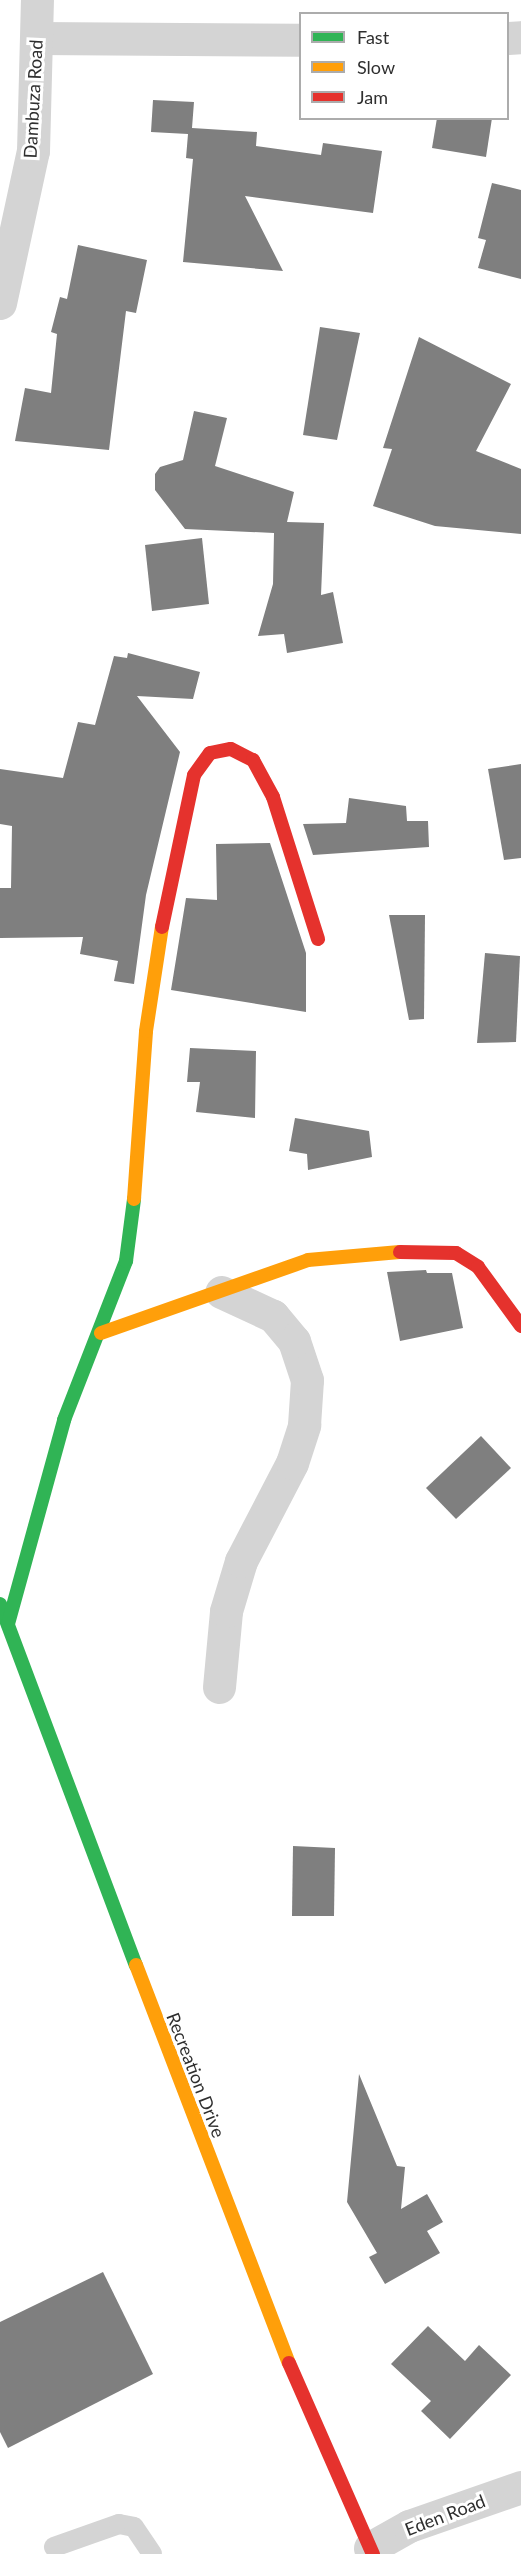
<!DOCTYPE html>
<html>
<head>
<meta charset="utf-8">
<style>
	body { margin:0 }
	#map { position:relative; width:521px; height:2554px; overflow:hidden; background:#fff; font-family:Lato,sans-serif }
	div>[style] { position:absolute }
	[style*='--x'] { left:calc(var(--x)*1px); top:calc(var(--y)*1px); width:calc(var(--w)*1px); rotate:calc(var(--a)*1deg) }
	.building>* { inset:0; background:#7f7f7f }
	.lane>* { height:20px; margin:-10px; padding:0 10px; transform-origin:10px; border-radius:10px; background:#d4d4d4 }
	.street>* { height:33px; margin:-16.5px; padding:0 16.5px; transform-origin:16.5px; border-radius:16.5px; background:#d4d4d4 }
	.fast>* { height:14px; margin:-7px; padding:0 7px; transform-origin:7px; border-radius:7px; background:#30b455 }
	.slow>* { height:14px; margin:-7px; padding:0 7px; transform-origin:7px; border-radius:7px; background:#ff9f0a }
	.jam>* { height:14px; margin:-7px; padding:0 7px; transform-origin:7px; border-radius:7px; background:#e5322d }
	span { translate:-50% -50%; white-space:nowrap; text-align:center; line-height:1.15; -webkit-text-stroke:6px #fff; paint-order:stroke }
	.street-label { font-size:18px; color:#2f2f2f }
	.legend { position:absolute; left:299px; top:12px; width:210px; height:108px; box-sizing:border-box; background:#fff; border:2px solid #acacac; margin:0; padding:8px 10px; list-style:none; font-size:18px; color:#2f2f2f }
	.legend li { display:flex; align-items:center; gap:12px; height:30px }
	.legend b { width:30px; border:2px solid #acacac }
</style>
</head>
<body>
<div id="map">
	<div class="building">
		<i style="clip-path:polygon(153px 100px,194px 102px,192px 128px,257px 132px,256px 146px,321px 155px,323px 143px,382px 151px,373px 213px,245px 196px,283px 271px,183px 262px,193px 159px,186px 158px,188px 134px,151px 132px)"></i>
		<i style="clip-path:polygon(437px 118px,492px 118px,486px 157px,432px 148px)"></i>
		<i style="clip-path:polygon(492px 183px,521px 190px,521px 279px,478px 268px,486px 240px,478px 238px)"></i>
		<i style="clip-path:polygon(78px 245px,147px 260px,136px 313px,126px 311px,109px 450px,15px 441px,25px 388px,51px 393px,57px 334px,51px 332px,60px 297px,67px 299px)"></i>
		<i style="clip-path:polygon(320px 327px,360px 333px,337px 440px,303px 435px)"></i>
		<i style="clip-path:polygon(419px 337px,511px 384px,476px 451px,521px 469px,521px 534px,435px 526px,373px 506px,392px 449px,383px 448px)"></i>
		<i style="clip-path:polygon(194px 411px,227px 418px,215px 466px,294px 492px,287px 522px,324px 523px,321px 595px,333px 592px,343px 643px,287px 653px,284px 634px,258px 636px,273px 584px,274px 533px,185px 529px,155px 490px,155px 474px,160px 467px,183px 460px)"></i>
		<i style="clip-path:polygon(202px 538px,209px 604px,152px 611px,145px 545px)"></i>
		<i style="clip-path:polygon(128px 653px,200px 672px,193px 699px,137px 696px,180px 752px,146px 895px,134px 984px,114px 981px,118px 961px,80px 954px,83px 937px,0 938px,0 888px,11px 888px,12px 826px,0 824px,0 769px,63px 778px,78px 722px,95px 725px,114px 656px,127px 658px)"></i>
		<i style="clip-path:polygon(521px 764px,521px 858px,504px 860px,488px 769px)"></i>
		<i style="clip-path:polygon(349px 798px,406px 806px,407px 821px,428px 821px,429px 847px,313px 855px,303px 824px,346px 823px)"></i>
		<i style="clip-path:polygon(270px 843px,306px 953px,306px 1012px,171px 990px,186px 898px,217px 900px,216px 844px)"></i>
		<i style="clip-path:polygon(389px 915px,425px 915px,424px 1019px,409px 1020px)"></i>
		<i style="clip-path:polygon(485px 953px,520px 956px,516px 1042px,477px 1043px)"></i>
		<i style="clip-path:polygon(190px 1048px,256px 1051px,255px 1118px,196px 1112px,200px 1082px,187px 1082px)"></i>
		<i style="clip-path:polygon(295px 1118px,369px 1131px,372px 1157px,308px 1170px,307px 1154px,289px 1151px)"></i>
		<i style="clip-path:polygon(426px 1270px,427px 1273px,452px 1273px,463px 1328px,400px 1341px,387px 1272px)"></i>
		<i style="clip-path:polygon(481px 1436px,511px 1468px,456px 1519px,426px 1488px)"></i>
		<i style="clip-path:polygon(293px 1846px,335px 1848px,334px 1916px,292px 1916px)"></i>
		<i style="clip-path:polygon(359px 2074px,397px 2166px,405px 2167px,401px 2209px,427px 2194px,443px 2222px,427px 2231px,440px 2253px,385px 2284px,369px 2257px,377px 2253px,347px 2202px)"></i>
		<i style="clip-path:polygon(103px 2272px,153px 2374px,8px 2448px,0 2432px,0 2322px)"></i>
		<i style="clip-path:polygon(428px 2326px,465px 2361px,479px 2345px,511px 2375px,450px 2439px,421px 2411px,431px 2401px,391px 2364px)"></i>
	</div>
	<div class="lane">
		<i style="--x:54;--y:2547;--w:69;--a:-19.5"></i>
		<i style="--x:119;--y:2524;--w:15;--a:11"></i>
		<i style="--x:134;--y:2527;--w:32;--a:56"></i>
	</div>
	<div class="street">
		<i style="--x:37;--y:38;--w:263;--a:0.4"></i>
		<i style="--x:508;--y:38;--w:13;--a:-4"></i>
		<i style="--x:0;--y:303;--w:156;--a:-77.8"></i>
		<i style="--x:33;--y:151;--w:151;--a:-88.5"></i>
		<i style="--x:219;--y:1687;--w:76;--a:-84.7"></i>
		<i style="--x:226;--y:1611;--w:52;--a:-73.3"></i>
		<i style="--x:241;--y:1561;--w:110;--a:-62.5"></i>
		<i style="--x:292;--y:1463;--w:40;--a:-72"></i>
		<i style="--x:304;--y:1425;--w:45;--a:-86.2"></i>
		<i style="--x:307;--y:1380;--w:41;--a:-108.4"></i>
		<i style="--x:294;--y:1341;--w:33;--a:-130"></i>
		<i style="--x:273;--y:1316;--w:57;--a:-155.2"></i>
		<i style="--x:370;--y:2548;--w:45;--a:-29.4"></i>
		<i style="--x:409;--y:2526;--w:119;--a:-19.2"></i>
	</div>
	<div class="fast">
		<i style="--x:0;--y:1604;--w:386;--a:69.4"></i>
		<i style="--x:8;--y:1624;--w:212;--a:-74.6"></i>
		<i style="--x:64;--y:1420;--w:171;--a:-68.7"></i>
		<i style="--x:126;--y:1261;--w:63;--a:-82.6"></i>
	</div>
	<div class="slow">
		<i style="--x:134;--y:1199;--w:168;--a:-85.9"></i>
		<i style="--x:146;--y:1031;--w:105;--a:-81.3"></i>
		<i style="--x:101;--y:1333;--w:219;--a:-19.4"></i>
		<i style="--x:308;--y:1260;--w:92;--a:-5"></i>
		<i style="--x:136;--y:1965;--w:426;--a:69"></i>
	</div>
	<div class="jam">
		<i style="--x:162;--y:927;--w:155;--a:-78.1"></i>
		<i style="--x:194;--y:775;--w:27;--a:-54"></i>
		<i style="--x:210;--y:753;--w:21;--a:-11"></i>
		<i style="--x:231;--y:749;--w:25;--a:27"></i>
		<i style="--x:253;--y:760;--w:42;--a:61.6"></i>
		<i style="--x:273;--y:797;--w:149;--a:72.4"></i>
		<i style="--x:400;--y:1252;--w:56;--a:1"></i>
		<i style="--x:456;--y:1253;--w:26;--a:32"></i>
		<i style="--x:478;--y:1267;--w:73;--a:53.9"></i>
		<i style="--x:289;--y:2363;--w:209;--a:66.3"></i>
	</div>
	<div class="street-label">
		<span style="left:33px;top:99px;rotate:-87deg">Dambuza Road</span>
		<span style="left:196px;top:2075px;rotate:69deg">Recreation Drive</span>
		<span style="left:445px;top:2515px;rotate:-21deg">Eden Road</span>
	</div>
	<ul class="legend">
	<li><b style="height:8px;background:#30b455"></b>Fast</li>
	<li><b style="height:8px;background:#ff9f0a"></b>Slow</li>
	<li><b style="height:8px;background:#e5322d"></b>Jam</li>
	</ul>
</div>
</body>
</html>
